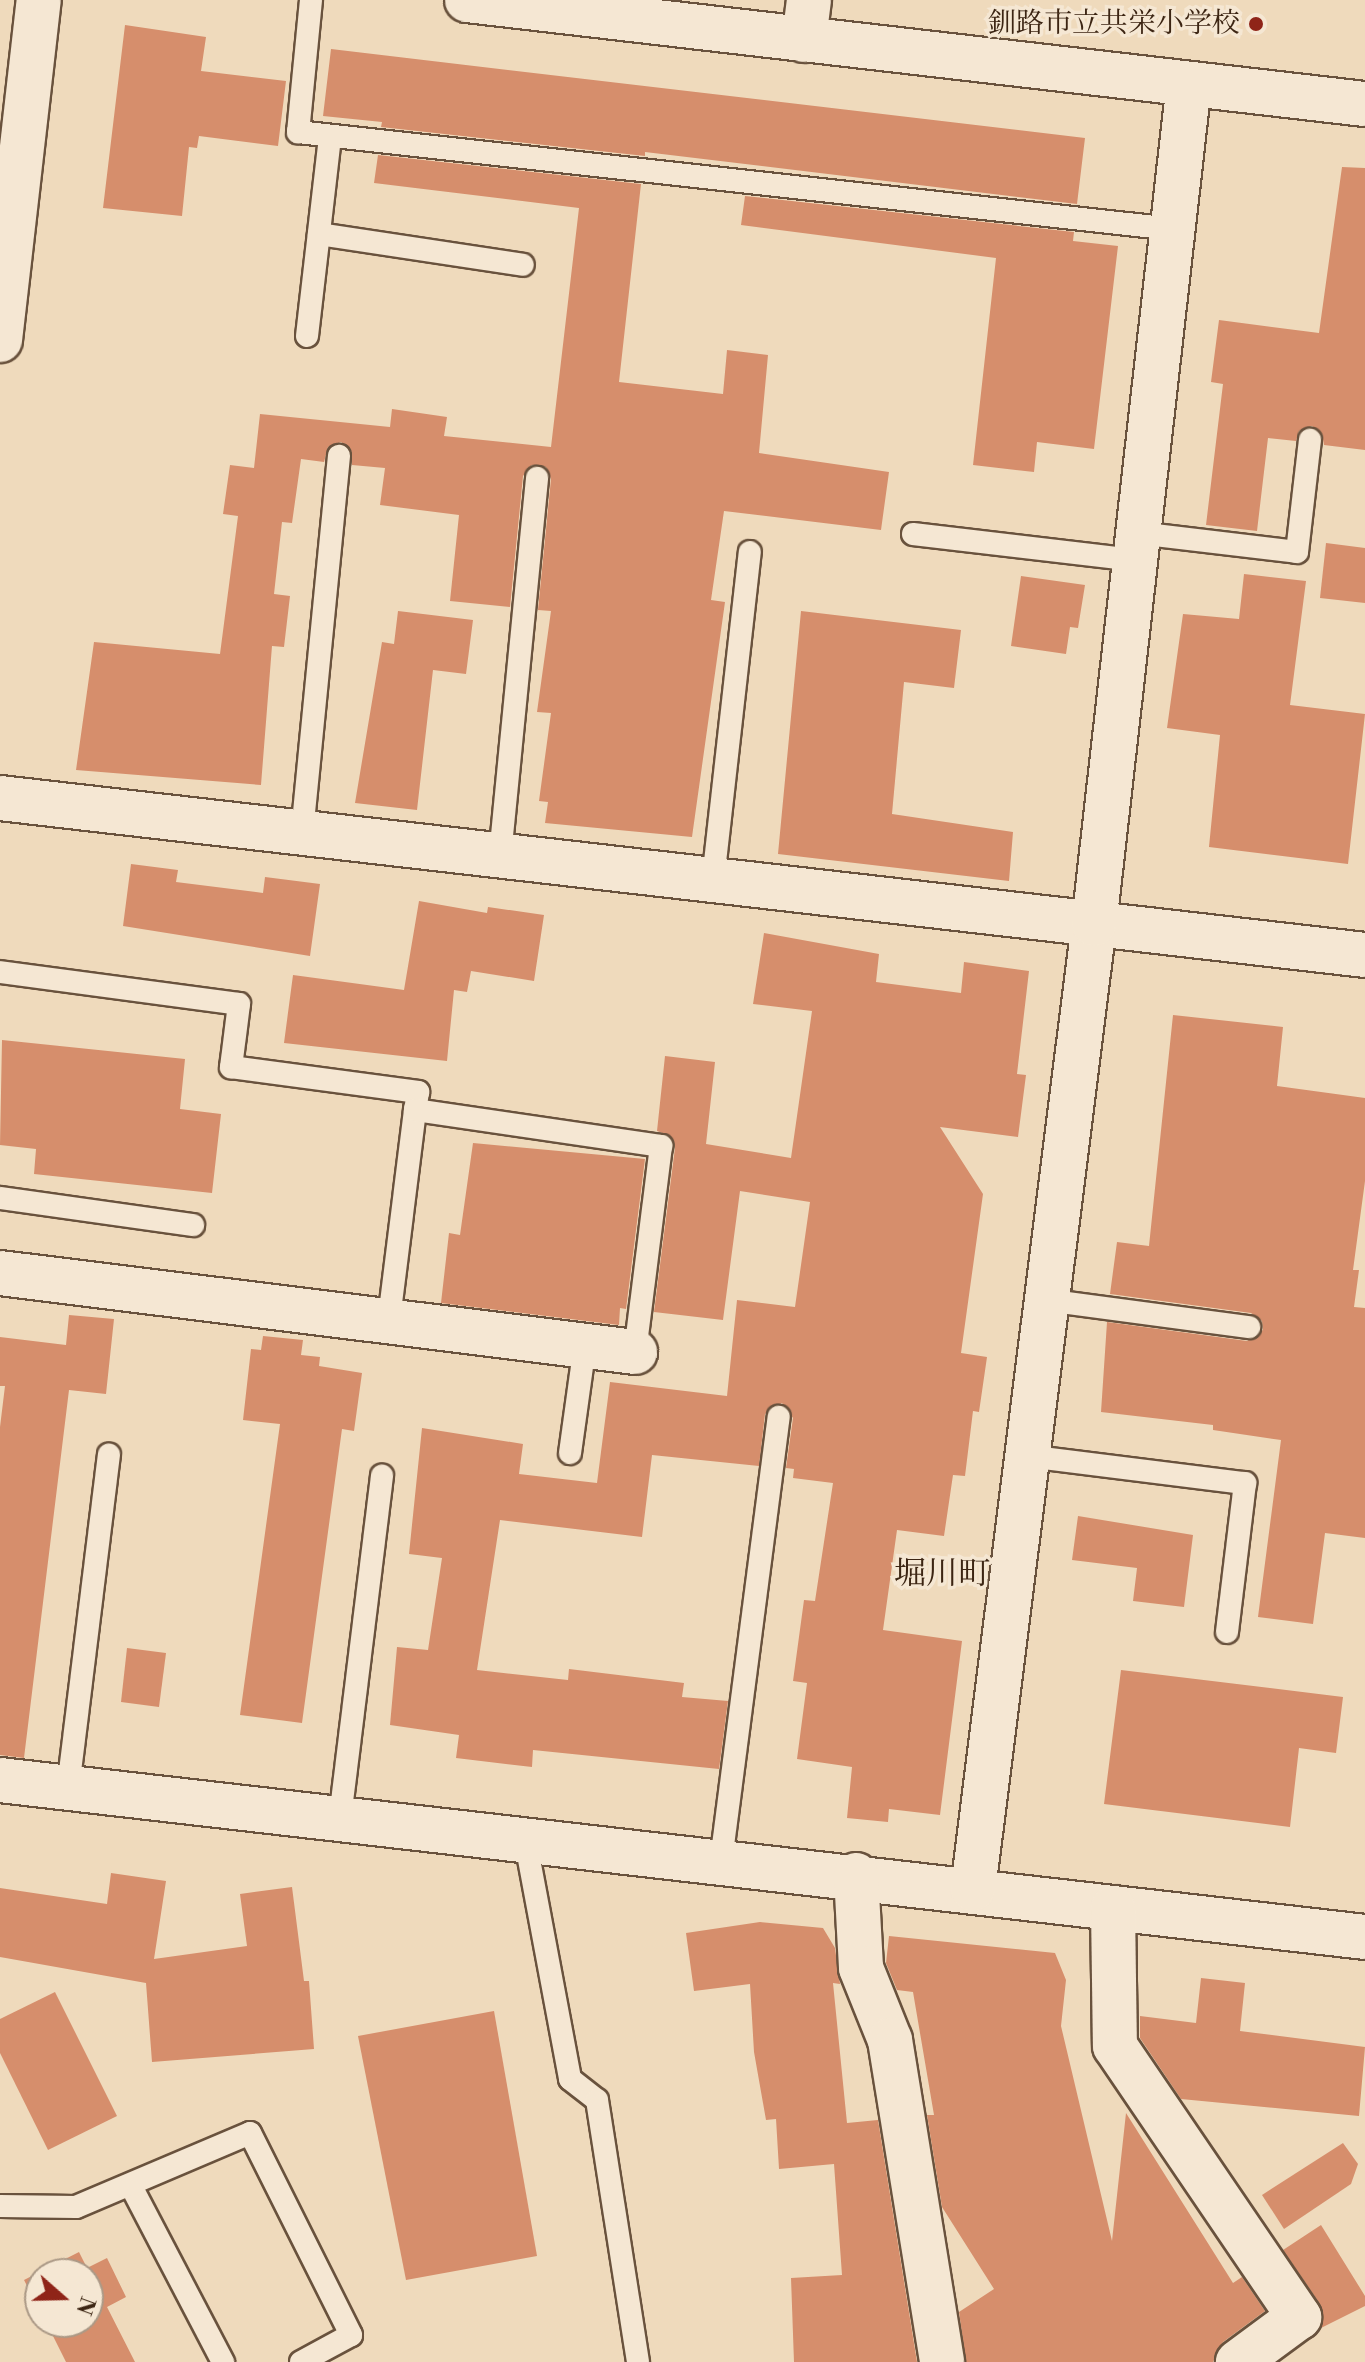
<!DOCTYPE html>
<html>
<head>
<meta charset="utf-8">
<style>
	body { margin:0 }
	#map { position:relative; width:1365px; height:2362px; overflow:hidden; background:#efdabc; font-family:"Libre Bodoni","Noto Serif JP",serif }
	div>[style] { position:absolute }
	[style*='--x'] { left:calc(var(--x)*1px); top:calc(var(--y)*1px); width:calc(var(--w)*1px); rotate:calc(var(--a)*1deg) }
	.building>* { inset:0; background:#d68e6c }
	.roads { filter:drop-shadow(2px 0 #69523d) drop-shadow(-2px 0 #69523d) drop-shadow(0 2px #69523d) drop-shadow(0 -2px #69523d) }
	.lane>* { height:22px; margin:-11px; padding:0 11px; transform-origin:11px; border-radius:11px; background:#f5e7d3 }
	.street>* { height:44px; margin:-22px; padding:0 22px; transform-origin:22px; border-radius:22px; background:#f5e7d3 }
	.secondary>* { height:44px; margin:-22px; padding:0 22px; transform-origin:22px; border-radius:22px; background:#f5e7d3 }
	.dots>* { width:22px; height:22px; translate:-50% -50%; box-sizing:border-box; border:4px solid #f5e7d3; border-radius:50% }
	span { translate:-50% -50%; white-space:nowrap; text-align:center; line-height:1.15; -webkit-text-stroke:7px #f5e7d3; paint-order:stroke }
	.poi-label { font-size:28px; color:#3c2513 }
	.right { translate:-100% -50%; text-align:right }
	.quarter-label { font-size:32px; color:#3c2513 }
	.north { position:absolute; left:24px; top:2258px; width:80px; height:80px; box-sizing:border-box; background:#f5e7d3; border:2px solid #ab9986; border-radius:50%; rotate:110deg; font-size:22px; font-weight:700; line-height:32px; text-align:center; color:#3c2513 }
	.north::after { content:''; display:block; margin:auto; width:28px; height:36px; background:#8f2418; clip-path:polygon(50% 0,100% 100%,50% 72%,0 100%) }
</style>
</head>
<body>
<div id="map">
	<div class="building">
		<i style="clip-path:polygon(125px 25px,206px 37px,201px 71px,286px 81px,278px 146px,199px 136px,197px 148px,189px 147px,182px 216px,103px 208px)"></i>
		<i style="clip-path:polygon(331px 49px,1085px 138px,1077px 204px,645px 152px,645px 156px,381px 127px,382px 122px,323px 116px)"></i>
		<i style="clip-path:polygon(378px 155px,641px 184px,619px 382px,723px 394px,727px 350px,768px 355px,759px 453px,889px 472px,881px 530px,724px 511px,711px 600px,725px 602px,692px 837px,545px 823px,548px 802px,539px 801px,551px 713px,537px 712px,551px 611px,538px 610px,551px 479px,546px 467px,532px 465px,523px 476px,510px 607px,450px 601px,459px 515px,380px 505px,385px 468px,352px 465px,351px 450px,341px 442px,328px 447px,324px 462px,301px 459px,292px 523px,282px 522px,274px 594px,290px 596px,284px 647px,272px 646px,261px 785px,76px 770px,94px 642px,220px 654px,238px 516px,223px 514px,230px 465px,254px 468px,260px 414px,390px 427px,392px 409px,447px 417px,444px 436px,551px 447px,579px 208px,374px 183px)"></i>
		<i style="clip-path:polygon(1342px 167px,1365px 168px,1365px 450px,1324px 445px,1322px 434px,1312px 426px,1299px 431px,1296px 441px,1268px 438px,1257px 531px,1206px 525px,1223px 384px,1211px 382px,1219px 320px,1319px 333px)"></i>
		<i style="clip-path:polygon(745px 196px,1074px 232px,1073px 241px,1118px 246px,1094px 449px,1037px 442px,1034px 472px,973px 465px,996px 258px,741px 225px)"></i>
		<i style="clip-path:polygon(1326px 543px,1365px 548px,1365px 603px,1320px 598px)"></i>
		<i style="clip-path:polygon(1244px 574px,1306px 581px,1290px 705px,1365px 714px,1348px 864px,1209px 847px,1220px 735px,1167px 728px,1183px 614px,1239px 619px)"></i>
		<i style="clip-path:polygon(1021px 576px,1085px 585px,1078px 628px,1070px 627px,1066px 654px,1011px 646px)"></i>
		<i style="clip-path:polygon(398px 611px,473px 620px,466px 674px,433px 670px,417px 810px,355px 803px,382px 642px,394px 644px)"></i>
		<i style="clip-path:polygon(801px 611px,961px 630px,954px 688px,904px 682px,892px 814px,1013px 832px,1009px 881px,778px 854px)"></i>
		<i style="clip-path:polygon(131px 864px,178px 870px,176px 882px,263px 893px,265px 877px,320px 884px,310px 956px,123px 926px)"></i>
		<i style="clip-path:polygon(419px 901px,487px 913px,488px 907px,544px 915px,534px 981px,471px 971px,467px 992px,454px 990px,447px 1061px,284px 1043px,293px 975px,404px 990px)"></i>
		<i style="clip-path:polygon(764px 933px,879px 954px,876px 982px,961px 993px,964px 962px,1029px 971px,1017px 1074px,1026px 1075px,1018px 1137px,940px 1127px,983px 1194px,961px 1353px,987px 1357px,979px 1412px,973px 1411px,965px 1476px,953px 1475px,944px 1536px,897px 1530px,883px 1630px,962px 1641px,940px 1815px,889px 1809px,888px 1822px,847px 1818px,852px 1767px,797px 1759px,807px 1683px,793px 1681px,804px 1600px,815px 1601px,833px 1483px,793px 1478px,794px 1469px,786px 1468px,793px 1418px,782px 1403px,765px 1414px,759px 1466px,652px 1455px,642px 1537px,500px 1520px,477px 1670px,568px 1680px,569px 1669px,684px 1683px,682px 1697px,728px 1701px,719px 1769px,533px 1750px,532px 1767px,456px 1758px,459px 1735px,390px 1725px,397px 1647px,428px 1650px,442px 1558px,409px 1554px,422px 1428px,523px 1444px,519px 1474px,597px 1483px,610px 1382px,727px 1396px,737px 1300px,795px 1307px,810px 1202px,740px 1191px,723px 1320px,654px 1312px,675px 1148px,670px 1136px,657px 1131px,665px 1056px,715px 1062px,706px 1144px,791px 1158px,812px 1011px,753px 1004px)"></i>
		<i style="clip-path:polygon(1173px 1015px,1283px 1027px,1277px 1086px,1365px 1098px,1365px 1181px,1353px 1270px,1359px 1270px,1354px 1307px,1365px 1308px,1365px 1538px,1325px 1533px,1313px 1624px,1258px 1617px,1281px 1440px,1213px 1430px,1213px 1425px,1101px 1412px,1107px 1322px,1247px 1341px,1263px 1330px,1262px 1321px,1251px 1313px,1110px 1294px,1117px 1242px,1149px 1246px)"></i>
		<i style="clip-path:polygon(2px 1040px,185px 1059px,180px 1109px,221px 1114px,212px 1193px,34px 1174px,36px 1149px,0 1145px)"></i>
		<i style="clip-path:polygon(473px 1143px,645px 1159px,626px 1309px,620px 1308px,619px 1325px,441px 1303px,449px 1233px,460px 1235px)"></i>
		<i style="clip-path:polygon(69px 1315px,114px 1319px,106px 1394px,69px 1390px,24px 1758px,0 1755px,0 1427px,5px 1386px,0 1386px,0 1337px,66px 1345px)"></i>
		<i style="clip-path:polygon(263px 1336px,303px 1340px,301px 1355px,320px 1357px,319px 1366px,362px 1373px,354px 1431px,342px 1429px,302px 1723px,240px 1715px,280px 1424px,243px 1420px,251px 1349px,261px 1350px)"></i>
		<i style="clip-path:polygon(1078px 1516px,1193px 1535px,1184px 1607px,1133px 1601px,1137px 1568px,1072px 1560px)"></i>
		<i style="clip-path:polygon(127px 1648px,166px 1653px,159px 1707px,121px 1702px)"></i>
		<i style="clip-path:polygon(1121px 1670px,1343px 1697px,1336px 1753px,1299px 1748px,1290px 1827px,1104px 1804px)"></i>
		<i style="clip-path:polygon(111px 1873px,166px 1881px,154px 1959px,247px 1946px,240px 1894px,292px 1887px,304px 1981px,309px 1981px,314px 2049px,152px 2062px,146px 1983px,0 1957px,0 1888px,107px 1904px)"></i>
		<i style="clip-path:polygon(760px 1922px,823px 1928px,835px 1948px,840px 1984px,833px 1983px,847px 2123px,878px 2120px,917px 2362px,794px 2362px,791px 2278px,842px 2275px,834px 2164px,779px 2169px,776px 2119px,766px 2120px,754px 2052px,750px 1984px,694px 1991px,686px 1933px)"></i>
		<i style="clip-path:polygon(889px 1936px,1055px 1953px,1066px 1980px,1061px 2026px,1112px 2241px,1126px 2113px,1233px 2283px,1242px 2277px,1265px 2311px,1223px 2342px,1213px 2362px,966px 2362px,959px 2312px,994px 2289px,942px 2207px,927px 2115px,934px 2115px,913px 1992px,897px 1990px,886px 1963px)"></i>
		<i style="clip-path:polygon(1201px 1978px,1245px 1983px,1240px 2031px,1365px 2047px,1359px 2116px,1181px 2099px,1140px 2038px,1140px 2016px,1196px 2023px)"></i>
		<i style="clip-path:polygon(55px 1992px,117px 2116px,48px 2150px,0 2053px,0 2019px)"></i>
		<i style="clip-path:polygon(494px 2011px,537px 2256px,406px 2280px,358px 2036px)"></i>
		<i style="clip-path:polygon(1343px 2143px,1358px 2164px,1351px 2184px,1284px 2229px,1262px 2195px)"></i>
		<i style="clip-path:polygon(1321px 2225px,1365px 2296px,1365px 2306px,1321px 2328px,1320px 2304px,1283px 2250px)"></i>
		<i style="clip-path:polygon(79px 2252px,87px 2268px,107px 2258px,126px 2297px,107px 2307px,135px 2362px,66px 2362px,46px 2322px,88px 2322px,88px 2274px,40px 2274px,40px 2311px,24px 2280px)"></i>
	</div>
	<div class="roads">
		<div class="lane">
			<i style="--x:311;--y:0;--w:133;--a:95.6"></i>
			<i style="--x:298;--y:132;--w:879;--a:6.33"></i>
			<i style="--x:319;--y:234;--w:206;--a:8.6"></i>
			<i style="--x:307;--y:336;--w:201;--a:-83.4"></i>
			<i style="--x:1138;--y:533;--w:160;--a:6.8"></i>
			<i style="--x:1297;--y:552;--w:113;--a:-83.4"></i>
			<i style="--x:913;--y:534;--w:224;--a:6.7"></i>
			<i style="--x:302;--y:833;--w:379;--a:-84.4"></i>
			<i style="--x:500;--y:856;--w:380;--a:-84.4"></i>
			<i style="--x:713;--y:880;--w:330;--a:-83.6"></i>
			<i style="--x:0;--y:972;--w:241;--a:7.6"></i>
			<i style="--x:239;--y:1004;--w:64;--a:97.2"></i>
			<i style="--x:231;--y:1067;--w:189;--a:7.6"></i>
			<i style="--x:418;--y:1092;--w:18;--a:99"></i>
			<i style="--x:0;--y:1198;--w:195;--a:8"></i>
			<i style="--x:1046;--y:1300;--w:205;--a:7.6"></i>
			<i style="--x:389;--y:1319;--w:211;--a:-82.9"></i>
			<i style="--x:415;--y:1110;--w:249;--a:8.3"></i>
			<i style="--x:661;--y:1146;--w:208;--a:97.2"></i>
			<i style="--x:570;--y:1453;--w:109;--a:-82.1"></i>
			<i style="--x:1027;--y:1456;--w:220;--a:7.1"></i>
			<i style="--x:1245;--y:1483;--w:150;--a:96.9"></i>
			<i style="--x:68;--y:1788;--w:336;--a:-83"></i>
			<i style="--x:340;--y:1818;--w:345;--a:-83"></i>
			<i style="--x:525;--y:1838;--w:245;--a:79.4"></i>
			<i style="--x:570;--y:2079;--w:34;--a:38"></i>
			<i style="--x:597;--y:2100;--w:265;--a:81.1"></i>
			<i style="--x:721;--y:1861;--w:448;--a:-82.6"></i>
			<i style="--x:131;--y:2186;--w:199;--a:62.4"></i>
			<i style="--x:0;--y:2206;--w:76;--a:0.8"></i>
			<i style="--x:76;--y:2207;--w:189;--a:-23"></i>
			<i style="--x:250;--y:2133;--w:226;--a:63.4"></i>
			<i style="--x:351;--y:2335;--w:57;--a:151.6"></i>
		</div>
		<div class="street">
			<i style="--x:804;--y:40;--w:40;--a:-82.9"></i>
			<i style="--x:0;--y:340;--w:342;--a:-83.5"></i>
			<i style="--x:0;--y:798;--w:1374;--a:6.56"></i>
			<i style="--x:0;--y:1273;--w:640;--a:7.09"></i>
			<i style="--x:0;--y:1780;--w:1374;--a:6.56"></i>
			<i style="--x:856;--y:1875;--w:93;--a:86.9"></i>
			<i style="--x:861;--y:1968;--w:78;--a:68.1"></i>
			<i style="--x:890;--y:2040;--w:326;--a:80.8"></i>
			<i style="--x:973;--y:1889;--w:973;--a:-82.85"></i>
			<i style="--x:1094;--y:924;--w:845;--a:-83.55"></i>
			<i style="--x:1113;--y:1908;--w:138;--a:89.2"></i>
			<i style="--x:1115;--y:2046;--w:328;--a:55.8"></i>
			<i style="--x:1299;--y:2317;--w:76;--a:143.6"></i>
		</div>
		<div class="secondary">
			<i style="--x:467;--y:0;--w:904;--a:6.61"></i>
		</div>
	</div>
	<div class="dots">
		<i style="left:1256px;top:24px;background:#8f2418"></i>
	</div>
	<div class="poi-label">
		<span class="right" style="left:1240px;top:24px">釧路市立共栄小学校</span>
	</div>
	<div class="quarter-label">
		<span style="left:942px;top:1574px">堀川町</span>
	</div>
	<div class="north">N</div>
</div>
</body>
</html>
